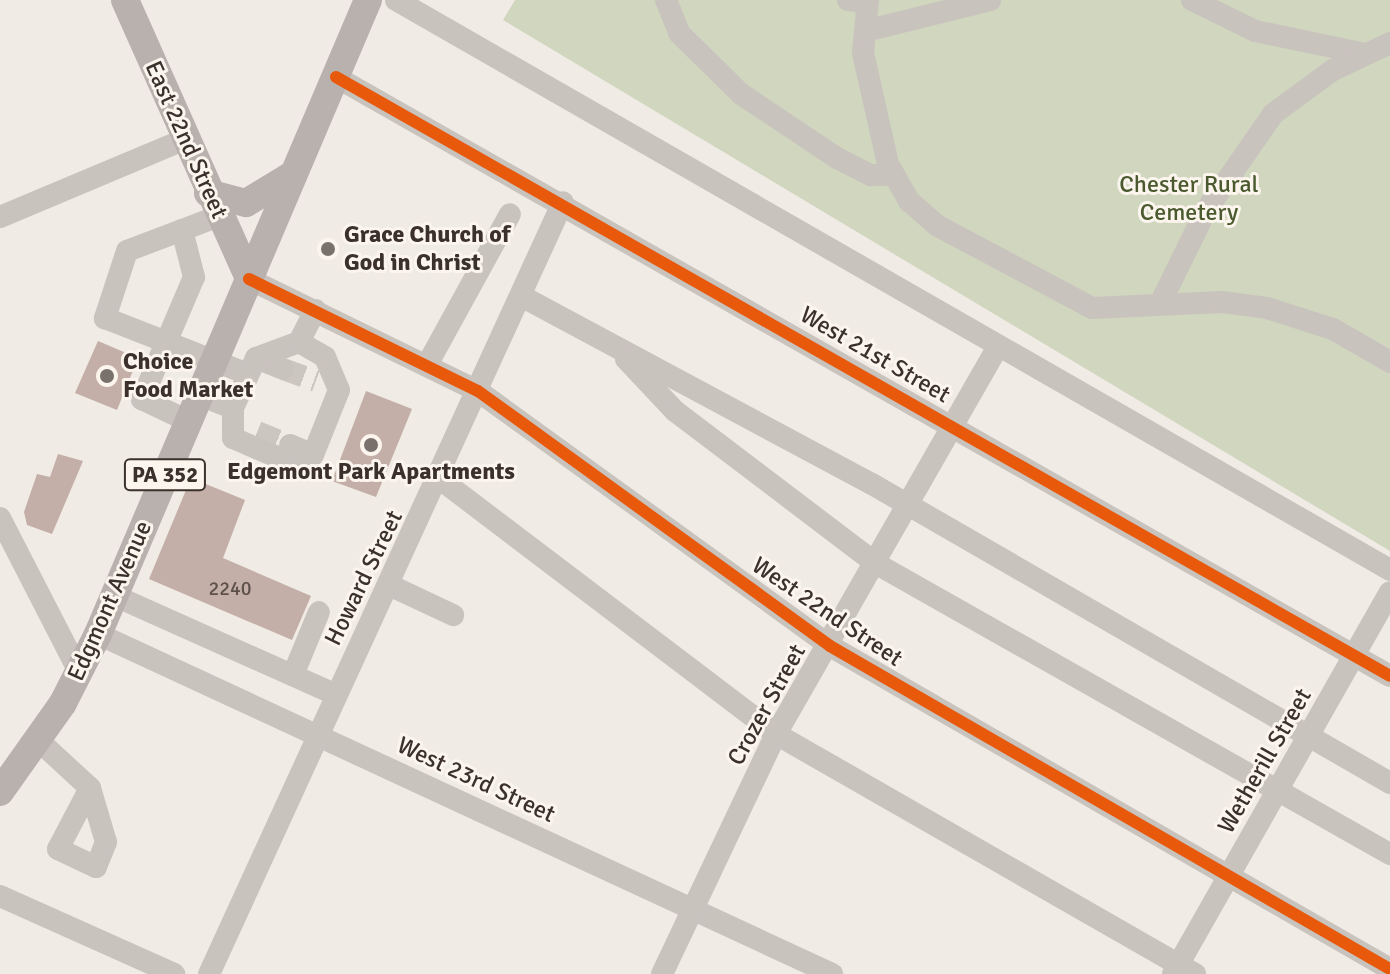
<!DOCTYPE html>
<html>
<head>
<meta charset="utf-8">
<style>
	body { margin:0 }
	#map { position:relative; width:1390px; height:974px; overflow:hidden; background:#f0ebe5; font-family:Signika,sans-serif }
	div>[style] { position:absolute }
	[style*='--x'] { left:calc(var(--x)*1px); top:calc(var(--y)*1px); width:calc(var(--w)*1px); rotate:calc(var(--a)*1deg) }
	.green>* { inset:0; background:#d1d6bf }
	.building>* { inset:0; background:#c3afa7 }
	.minor-tunnel>* { height:22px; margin-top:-11px; transform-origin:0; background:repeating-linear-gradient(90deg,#ccc6c0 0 22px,transparent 0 33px) }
	.minor>* { height:22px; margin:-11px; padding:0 11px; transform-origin:11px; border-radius:11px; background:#c9c3be }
	.major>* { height:28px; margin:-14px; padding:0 14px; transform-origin:14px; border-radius:14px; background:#b8b1ad }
	.cycleway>* { height:12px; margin:-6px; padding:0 6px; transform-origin:6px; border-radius:6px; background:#e8590c }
	.dots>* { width:22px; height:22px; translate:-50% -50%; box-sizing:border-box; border:4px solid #fbf5ee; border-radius:50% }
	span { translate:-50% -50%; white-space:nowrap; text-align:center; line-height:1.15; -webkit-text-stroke:6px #fbf5ee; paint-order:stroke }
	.number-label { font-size:20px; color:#5d504a }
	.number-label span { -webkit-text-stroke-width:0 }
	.shield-label span { padding:2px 6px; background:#fbf5ee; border:2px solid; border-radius:6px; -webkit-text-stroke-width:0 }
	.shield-label { font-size:22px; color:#3b302b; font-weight:700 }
	.street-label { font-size:24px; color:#3b302b }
	.park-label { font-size:24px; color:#4a5a2e }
	.poi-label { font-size:24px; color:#3b302b; font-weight:700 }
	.left { translate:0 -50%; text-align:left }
</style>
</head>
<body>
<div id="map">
	<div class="green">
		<i style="clip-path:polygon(515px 0,1390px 0,1390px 551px,503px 20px)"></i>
	</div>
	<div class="building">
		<i style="clip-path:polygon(98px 341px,138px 358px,117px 410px,75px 393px)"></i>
		<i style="clip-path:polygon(366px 391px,412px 409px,376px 497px,332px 481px)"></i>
		<i style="clip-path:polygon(58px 454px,83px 461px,52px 534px,27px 525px,24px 512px,37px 474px,50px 477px)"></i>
		<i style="clip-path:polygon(191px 478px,245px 500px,223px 558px,311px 596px,292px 640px,149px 579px)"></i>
	</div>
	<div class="minor-tunnel">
		<i style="--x:283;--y:369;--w:35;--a:20"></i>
		<i style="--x:257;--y:432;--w:35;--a:22"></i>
	</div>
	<div class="minor">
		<i style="--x:396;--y:0;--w:1146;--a:29.83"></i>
		<i style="--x:666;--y:0;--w:35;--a:68"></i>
		<i style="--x:679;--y:33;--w:87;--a:44.5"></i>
		<i style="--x:741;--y:94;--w:115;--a:33.7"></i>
		<i style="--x:837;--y:158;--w:38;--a:27"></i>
		<i style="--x:871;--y:175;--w:23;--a:0"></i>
		<i style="--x:848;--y:0;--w:20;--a:9"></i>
		<i style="--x:868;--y:0;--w:53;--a:95.4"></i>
		<i style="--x:863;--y:53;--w:114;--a:77.3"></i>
		<i style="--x:888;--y:164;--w:43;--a:60.4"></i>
		<i style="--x:909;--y:201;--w:38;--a:41"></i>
		<i style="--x:938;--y:226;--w:174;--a:28"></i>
		<i style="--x:1092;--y:308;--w:130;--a:-2.6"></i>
		<i style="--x:1222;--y:302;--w:45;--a:7.6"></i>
		<i style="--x:1267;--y:308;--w:69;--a:17.7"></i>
		<i style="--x:1333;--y:329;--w:66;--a:30.1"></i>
		<i style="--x:1192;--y:0;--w:70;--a:26.2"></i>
		<i style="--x:1255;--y:31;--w:108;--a:11.7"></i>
		<i style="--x:865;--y:31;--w:129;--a:-13.9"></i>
		<i style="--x:336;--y:77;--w:1212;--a:29.61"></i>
		<i style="--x:219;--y:216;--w:98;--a:159.2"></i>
		<i style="--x:127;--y:251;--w:71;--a:108.2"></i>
		<i style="--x:105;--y:318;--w:154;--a:21.4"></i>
		<i style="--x:0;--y:217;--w:199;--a:-22.8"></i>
		<i style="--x:182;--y:230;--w:49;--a:75.7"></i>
		<i style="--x:194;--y:277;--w:133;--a:113.1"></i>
		<i style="--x:142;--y:399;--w:51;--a:25.6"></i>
		<i style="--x:249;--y:279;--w:255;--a:26.1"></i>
		<i style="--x:478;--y:391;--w:435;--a:35.9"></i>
		<i style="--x:830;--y:646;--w:646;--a:29.98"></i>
		<i style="--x:523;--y:297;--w:396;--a:28.2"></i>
		<i style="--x:872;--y:484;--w:598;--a:29.99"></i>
		<i style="--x:1160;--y:304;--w:102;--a:-63.9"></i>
		<i style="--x:1205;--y:212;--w:119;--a:-55.2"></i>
		<i style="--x:1273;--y:114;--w:74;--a:-36.3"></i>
		<i style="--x:1333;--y:70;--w:63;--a:-25.3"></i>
		<i style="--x:256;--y:358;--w:29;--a:22"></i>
		<i style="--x:626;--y:359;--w:71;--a:46.7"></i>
		<i style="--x:675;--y:411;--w:251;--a:37.2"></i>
		<i style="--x:875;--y:563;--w:592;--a:29.47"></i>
		<i style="--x:427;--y:365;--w:172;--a:-61.2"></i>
		<i style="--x:199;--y:395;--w:36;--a:21"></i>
		<i style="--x:233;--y:408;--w:55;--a:-65.3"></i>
		<i style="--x:256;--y:358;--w:46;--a:-20.4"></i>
		<i style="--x:299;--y:342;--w:36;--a:-63"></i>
		<i style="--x:233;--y:408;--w:30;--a:90"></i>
		<i style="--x:233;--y:438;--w:63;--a:23.3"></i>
		<i style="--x:291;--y:463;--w:23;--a:-20"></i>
		<i style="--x:290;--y:445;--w:25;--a:23"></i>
		<i style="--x:313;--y:455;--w:70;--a:-68.2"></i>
		<i style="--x:339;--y:390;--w:36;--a:-113"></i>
		<i style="--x:325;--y:357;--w:30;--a:-150"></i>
		<i style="--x:440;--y:479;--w:422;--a:37.2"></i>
		<i style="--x:776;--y:734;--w:483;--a:29.8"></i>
		<i style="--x:0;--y:518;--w:173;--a:62.8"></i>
		<i style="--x:389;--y:585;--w:71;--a:25.1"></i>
		<i style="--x:113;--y:595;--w:245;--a:24.1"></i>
		<i style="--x:98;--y:634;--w:809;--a:24.85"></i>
		<i style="--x:293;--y:675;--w:68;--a:-67.6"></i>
		<i style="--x:38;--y:740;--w:71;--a:42.7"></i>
		<i style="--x:90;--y:788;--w:69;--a:117.7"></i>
		<i style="--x:58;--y:849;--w:42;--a:25.3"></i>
		<i style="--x:96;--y:867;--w:27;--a:-68"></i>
		<i style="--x:106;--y:842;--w:56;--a:-106.5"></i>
		<i style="--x:0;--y:896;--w:191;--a:24.1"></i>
		<i style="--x:209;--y:974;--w:849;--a:-65.37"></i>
		<i style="--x:662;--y:974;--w:266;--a:-64.6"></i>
		<i style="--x:776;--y:734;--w:447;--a:-60.2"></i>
		<i style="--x:1173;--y:974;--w:439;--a:-60.4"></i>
	</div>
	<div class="major">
		<i style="--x:125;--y:0;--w:305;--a:66"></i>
		<i style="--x:208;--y:193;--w:39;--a:15"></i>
		<i style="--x:246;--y:203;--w:54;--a:-31.3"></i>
		<i style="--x:0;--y:792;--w:109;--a:-54.7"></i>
		<i style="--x:63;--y:703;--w:77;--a:-63.1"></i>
		<i style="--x:98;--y:634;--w:689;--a:-66.93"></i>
	</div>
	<div class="cycleway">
		<i style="--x:336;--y:77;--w:1212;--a:29.61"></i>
		<i style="--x:249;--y:279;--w:255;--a:26.1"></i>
		<i style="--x:478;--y:391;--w:435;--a:35.9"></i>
		<i style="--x:830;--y:646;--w:646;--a:29.98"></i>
	</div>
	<div class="dots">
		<i style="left:328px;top:249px;background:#7a716c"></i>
		<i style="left:107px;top:376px;background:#7a716c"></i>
		<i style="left:371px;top:445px;background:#7a716c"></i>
	</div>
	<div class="number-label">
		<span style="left:230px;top:588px">2240</span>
	</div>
	<div class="shield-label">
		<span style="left:165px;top:475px">PA 352</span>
	</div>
	<div class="street-label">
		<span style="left:186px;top:140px;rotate:66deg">East 22nd Street</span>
		<span style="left:875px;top:355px;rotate:30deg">West 21st Street</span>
		<span style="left:364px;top:578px;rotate:-64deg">Howard Street</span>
		<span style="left:110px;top:601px;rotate:-66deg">Edgmont Avenue</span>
		<span style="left:827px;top:612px;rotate:34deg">West 22nd Street</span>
		<span style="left:767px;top:705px;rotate:-61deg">Crozer Street</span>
		<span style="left:1265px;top:761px;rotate:-60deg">Wetherill Street</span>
		<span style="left:476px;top:780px;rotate:25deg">West 23rd Street</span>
	</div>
	<div class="park-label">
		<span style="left:1189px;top:199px">Chester Rural<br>Cemetery</span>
	</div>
	<div class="poi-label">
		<span class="left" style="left:344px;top:249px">Grace Church of<br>God in Christ</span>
		<span class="left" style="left:123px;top:376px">Choice<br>Food Market</span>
		<span style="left:371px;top:472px">Edgemont Park Apartments</span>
	</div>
</div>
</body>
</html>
